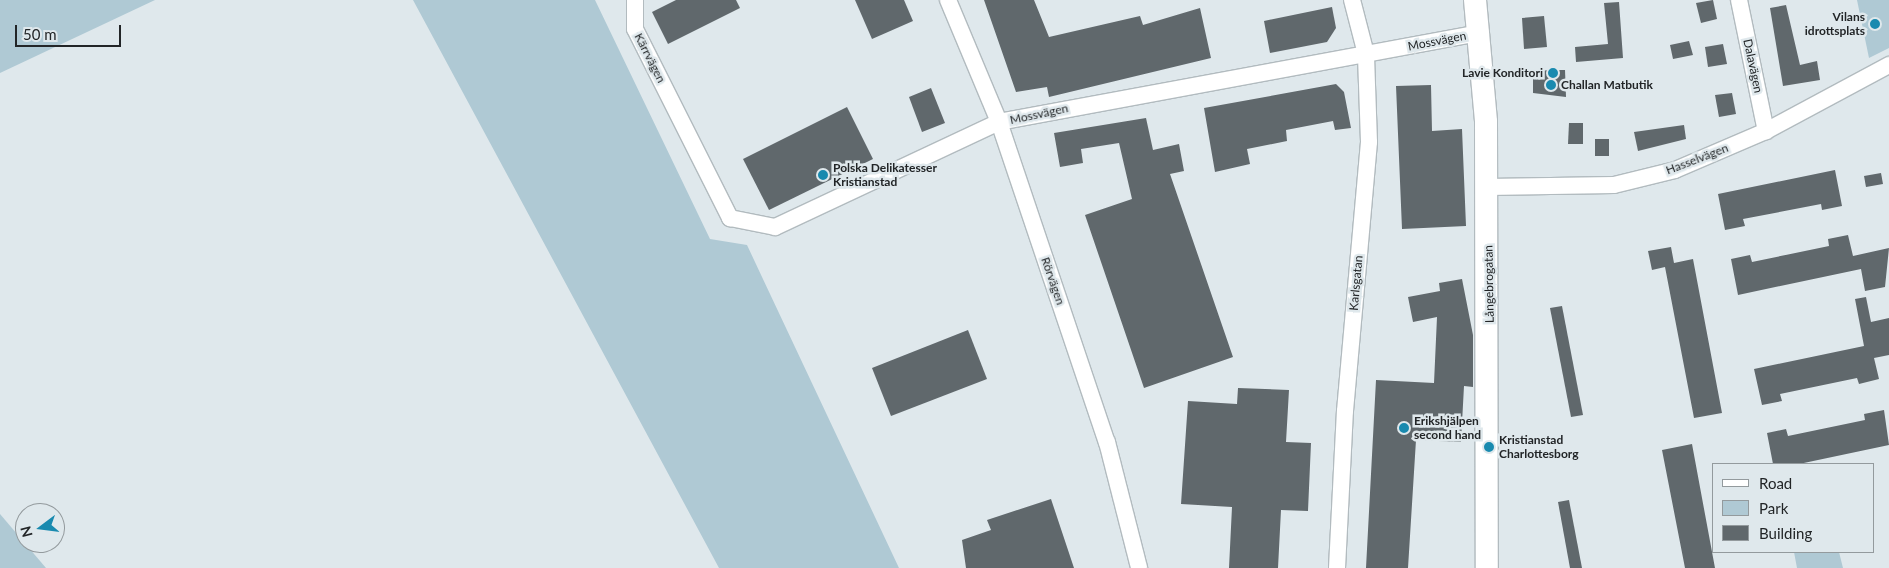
<!DOCTYPE html>
<html>
<head>
<meta charset="utf-8">
<style>
	body { margin:0 }
	#map { position:relative; width:1889px; height:568px; overflow:hidden; background:#dfe8ec; font-family:Lato,sans-serif }
	div>[style] { position:absolute }
	[style*='--x'] { left:calc(var(--x)*1px); top:calc(var(--y)*1px); width:calc(var(--w)*1px); rotate:calc(var(--a)*1deg) }
	.green>* { inset:0; background:#afc9d4 }
	.building>* { inset:0; background:#60686c }
	.roads { filter:drop-shadow(1px 0 #b2bbbf) drop-shadow(-1px 0 #b2bbbf) drop-shadow(0 1px #b2bbbf) drop-shadow(0 -1px #b2bbbf) }
	.minor>* { height:16px; margin:-8px; padding:0 8px; transform-origin:8px; border-radius:8px; background:#fff }
	.secondary>* { height:22px; margin:-11px; padding:0 11px; transform-origin:11px; border-radius:11px; background:#fff }
	.dots>* { width:14px; height:14px; translate:-50% -50%; box-sizing:border-box; border:2px solid #dfe8ec; border-radius:50% }
	span { translate:-50% -50%; white-space:nowrap; text-align:center; line-height:1.15; -webkit-text-stroke:5px #dfe8ec; paint-order:stroke }
	.poi-label { font-size:12px; color:#222527; font-weight:700 }
	.right { translate:-100% -50%; text-align:right }
	.left { translate:0 -50%; text-align:left }
	.street-label { font-size:12px; color:#222527 }
	.legend { position:absolute; left:1712px; top:463px; width:162px; height:90px; box-sizing:border-box; background:#dfe8ec; border:1px solid #939a9d; margin:0; padding:6px 9px; list-style:none; font-size:15px; color:#222527 }
	.legend li { display:flex; align-items:center; gap:10px; height:25px }
	.legend b { width:25px; border:1px solid #939a9d }
	.north { position:absolute; left:15px; top:503px; width:50px; height:50px; box-sizing:border-box; background:#dfe8ec; border:1px solid #939a9d; border-radius:50%; rotate:255deg; font-size:14px; font-weight:700; line-height:20px; text-align:center; color:#222527 }
	.north::after { content:''; display:block; margin:auto; width:18px; height:22px; background:#198aaf; clip-path:polygon(50% 0,100% 100%,50% 72%,0 100%) }
	.scale { position:absolute; left:15px; top:25px; width:106px; height:22px; box-sizing:border-box; border:2px solid #222527; border-top:0; padding-left:6px; font-size:15px; line-height:18px; white-space:nowrap; color:#222527; -webkit-text-stroke:4px #dfe8ec; paint-order:stroke }
</style>
</head>
<body>
<div id="map">
	<div class="green">
		<i style="clip-path:polygon(0 0,155px 0,0 73px)"></i>
		<i style="clip-path:polygon(413px 0,595px 0,710px 239px,747px 245px,899px 568px,719px 568px)"></i>
		<i style="clip-path:polygon(1857px 0,1889px 0,1889px 48px,1869px 58px)"></i>
		<i style="clip-path:polygon(0 514px,46px 568px,0 568px)"></i>
		<i style="clip-path:polygon(1794px 552px,1839px 552px,1843px 568px,1797px 568px)"></i>
	</div>
	<div class="building">
		<i style="clip-path:polygon(676px 0,736px 0,740px 8px,668px 44px,652px 12px)"></i>
		<i style="clip-path:polygon(855px 0,904px 0,913px 21px,872px 39px)"></i>
		<i style="clip-path:polygon(984px 0,1034px 0,1049px 37px,1140px 16px,1143px 25px,1200px 8px,1211px 58px,1049px 97px,1047px 87px,1016px 92px)"></i>
		<i style="clip-path:polygon(1713px 0,1717px 19px,1701px 23px,1696px 3px)"></i>
		<i style="clip-path:polygon(1619px 2px,1623px 58px,1576px 62px,1575px 47px,1608px 44px,1604px 3px)"></i>
		<i style="clip-path:polygon(1786px 5px,1800px 65px,1817px 61px,1820px 80px,1783px 86px,1770px 8px)"></i>
		<i style="clip-path:polygon(1332px 7px,1336px 28px,1327px 42px,1270px 53px,1264px 21px)"></i>
		<i style="clip-path:polygon(1544px 16px,1547px 47px,1524px 49px,1522px 18px)"></i>
		<i style="clip-path:polygon(1689px 41px,1693px 55px,1673px 59px,1670px 45px)"></i>
		<i style="clip-path:polygon(1723px 44px,1727px 64px,1708px 67px,1705px 47px)"></i>
		<i style="clip-path:polygon(1547px 70px,1565px 70px,1566px 97px,1533px 93px,1533px 74px)"></i>
		<i style="clip-path:polygon(1336px 84px,1344px 92px,1351px 128px,1335px 130px,1333px 121px,1286px 130px,1287px 141px,1247px 149px,1250px 164px,1215px 172px,1204px 108px)"></i>
		<i style="clip-path:polygon(1431px 85px,1432px 131px,1462px 129px,1466px 226px,1402px 229px,1396px 86px)"></i>
		<i style="clip-path:polygon(931px 88px,945px 123px,922px 132px,909px 97px)"></i>
		<i style="clip-path:polygon(1732px 93px,1736px 114px,1719px 117px,1715px 95px)"></i>
		<i style="clip-path:polygon(847px 107px,873px 159px,769px 210px,743px 159px)"></i>
		<i style="clip-path:polygon(1146px 118px,1153px 150px,1179px 144px,1184px 171px,1170px 174px,1233px 357px,1144px 388px,1085px 215px,1132px 199px,1119px 143px,1081px 149px,1083px 163px,1060px 167px,1054px 133px)"></i>
		<i style="clip-path:polygon(1569px 123px,1583px 123px,1583px 144px,1568px 144px)"></i>
		<i style="clip-path:polygon(1684px 125px,1686px 139px,1638px 151px,1634px 132px)"></i>
		<i style="clip-path:polygon(1595px 139px,1609px 139px,1609px 156px,1595px 156px)"></i>
		<i style="clip-path:polygon(1835px 170px,1842px 206px,1822px 210px,1821px 204px,1743px 219px,1745px 226px,1725px 230px,1718px 194px)"></i>
		<i style="clip-path:polygon(1881px 173px,1883px 184px,1866px 187px,1864px 176px)"></i>
		<i style="clip-path:polygon(1848px 235px,1853px 256px,1889px 248px,1885px 287px,1865px 291px,1861px 269px,1738px 295px,1731px 259px,1750px 255px,1752px 262px,1829px 246px,1828px 239px)"></i>
		<i style="clip-path:polygon(1671px 247px,1674px 263px,1693px 259px,1722px 413px,1694px 418px,1665px 267px,1652px 270px,1648px 251px)"></i>
		<i style="clip-path:polygon(1462px 279px,1473px 335px,1473px 387px,1464px 386px,1461px 442px,1416px 440px,1408px 568px,1366px 568px,1376px 380px,1434px 383px,1437px 317px,1413px 322px,1408px 297px,1440px 291px,1439px 283px)"></i>
		<i style="clip-path:polygon(1866px 297px,1871px 322px,1889px 318px,1889px 355px,1874px 358px,1879px 379px,1859px 384px,1857px 378px,1780px 394px,1782px 401px,1762px 405px,1754px 369px,1864px 346px,1855px 299px)"></i>
		<i style="clip-path:polygon(1562px 306px,1583px 415px,1571px 417px,1550px 308px)"></i>
		<i style="clip-path:polygon(968px 330px,987px 379px,891px 416px,872px 368px)"></i>
		<i style="clip-path:polygon(1238px 388px,1289px 390px,1286px 442px,1311px 443px,1308px 511px,1281px 510px,1278px 568px,1229px 568px,1232px 507px,1181px 504px,1188px 401px,1237px 404px)"></i>
		<i style="clip-path:polygon(1884px 410px,1889px 445px,1799px 464px,1773px 464px,1767px 433px,1786px 429px,1788px 436px,1865px 420px,1864px 414px)"></i>
		<i style="clip-path:polygon(1692px 444px,1702px 498px,1715px 568px,1685px 568px,1662px 450px)"></i>
		<i style="clip-path:polygon(1051px 499px,1074px 568px,966px 568px,962px 540px,991px 530px,987px 520px)"></i>
		<i style="clip-path:polygon(1569px 500px,1582px 568px,1570px 568px,1558px 502px)"></i>
	</div>
	<div class="roads">
		<div class="minor">
			<i style="--x:635;--y:0;--w:29;--a:90"></i>
			<i style="--x:635;--y:29;--w:212;--a:63.3"></i>
			<i style="--x:730;--y:218;--w:46;--a:11.3"></i>
			<i style="--x:775;--y:227;--w:247;--a:-25.1"></i>
			<i style="--x:999;--y:122;--w:490;--a:-10.5"></i>
			<i style="--x:948;--y:0;--w:132;--a:67.3"></i>
			<i style="--x:999;--y:122;--w:338;--a:71.4"></i>
			<i style="--x:1107;--y:442;--w:130;--a:75.7"></i>
			<i style="--x:1739;--y:0;--w:134;--a:78.4"></i>
			<i style="--x:1487;--y:187;--w:127;--a:-0.9"></i>
			<i style="--x:1614;--y:185;--w:63;--a:-13.8"></i>
			<i style="--x:1675;--y:170;--w:99;--a:-23.2"></i>
			<i style="--x:1766;--y:131;--w:140;--a:-28.2"></i>
			<i style="--x:1337;--y:568;--w:157;--a:-87.1"></i>
			<i style="--x:1345;--y:411;--w:270;--a:-84.9"></i>
			<i style="--x:1369;--y:142;--w:88;--a:-92"></i>
			<i style="--x:1366;--y:54;--w:56;--a:-104.5"></i>
		</div>
		<div class="secondary">
			<i style="--x:1475;--y:0;--w:122;--a:84.8"></i>
			<i style="--x:1486;--y:122;--w:446;--a:89.9"></i>
		</div>
	</div>
	<div class="dots">
		<i style="left:1875px;top:24px;background:#198aaf"></i>
		<i style="left:1553px;top:73px;background:#198aaf"></i>
		<i style="left:1551px;top:85px;background:#198aaf"></i>
		<i style="left:823px;top:175px;background:#198aaf"></i>
		<i style="left:1404px;top:428px;background:#198aaf"></i>
		<i style="left:1489px;top:447px;background:#198aaf"></i>
	</div>
	<div class="poi-label">
		<span class="right" style="left:1865px;top:24px">Vilans<br>idrottsplats</span>
		<span class="right" style="left:1543px;top:73px">Lavie Konditori</span>
		<span class="left" style="left:1561px;top:85px">Challan Matbutik</span>
		<span class="left" style="left:833px;top:175px">Polska Delikatesser<br>Kristianstad</span>
		<span class="left" style="left:1414px;top:428px">Erikshjälpen<br>second hand</span>
		<span class="left" style="left:1499px;top:447px">Kristianstad<br>Charlottesborg</span>
	</div>
	<div class="street-label">
		<span style="left:1437px;top:41px;rotate:-11deg">Mossvägen</span>
		<span style="left:650px;top:58px;rotate:63deg">Kärrvägen</span>
		<span style="left:1753px;top:66px;rotate:78deg">Dalavägen</span>
		<span style="left:1039px;top:114px;rotate:-12deg">Mossvägen</span>
		<span style="left:1697px;top:159px;rotate:-21deg">Hasselvägen</span>
		<span style="left:1053px;top:281px;rotate:71deg">Rörvägen</span>
		<span style="left:1356px;top:283px;rotate:-85deg">Karlsgatan</span>
		<span style="left:1489px;top:284px;rotate:-91deg">Långebrogatan</span>
	</div>
	<ul class="legend">
	<li><b style="height:6px;background:#fff"></b>Road</li>
	<li><b style="height:14px;background:#afc9d4"></b>Park</li>
	<li><b style="height:14px;background:#60686c"></b>Building</li>
	</ul>
	<div class="north">N</div>
	<div class="scale">50 m</div>
</div>
</body>
</html>
